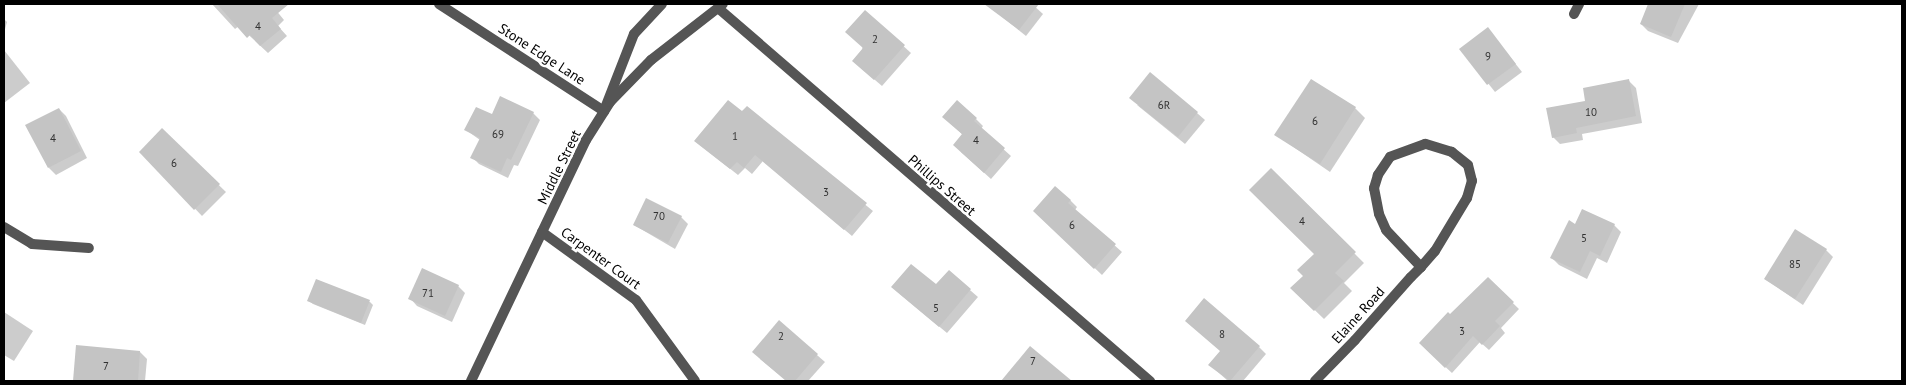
<!DOCTYPE html>
<html>
<head>
<meta charset="utf-8">
<style>
	body { margin:0 }
	#map { position:relative; width:1906px; height:385px; overflow:hidden; background:#fff; font-family:"PT Sans",sans-serif }
	div>[style] { position:absolute }
	[style*='--x'] { left:calc(var(--x)*1px); top:calc(var(--y)*1px); width:calc(var(--w)*1px); rotate:calc(var(--a)*1deg) }
	.shadow>* { inset:0; background:#0003 }
	.building>* { inset:0; background:#c4c4c4 }
	.lane>* { height:10px; margin:-5px; padding:0 5px; transform-origin:5px; border-radius:5px; background:#555 }
	.street>* { height:10px; margin:-5px; padding:0 5px; transform-origin:5px; border-radius:5px; background:#555 }
	span { translate:-50% -50%; white-space:nowrap; text-align:center; line-height:1.15; -webkit-text-stroke:5px #fff; paint-order:stroke }
	.number-label { font-size:11px; color:#313131 }
	.number-label span { -webkit-text-stroke-width:0 }
	.street-label { font-size:14px; color:#000 }
	.frame { position:absolute; inset:0; border:5px solid #000; pointer-events:none }
</style>
</head>
<body>
<div id="map">
	<div class="shadow">
		<i style="clip-path:polygon(212px 4px,271px 4px,284px 20px,278px 26px,287px 36px,268px 53px,239px 26px,235px 29px)"></i>
		<i style="clip-path:polygon(994px 4px,1032px 4px,1043px 14px,1026px 36px,991px 8px)"></i>
		<i style="clip-path:polygon(1650px 4px,1699px 4px,1678px 43px,1648px 31px,1641px 24px)"></i>
		<i style="clip-path:polygon(865px 11px,911px 53px,882px 86px,861px 68px)"></i>
		<i style="clip-path:polygon(4px 19px,7px 22px,4px 33px)"></i>
		<i style="clip-path:polygon(1488px 29px,1522px 72px,1495px 92px,1461px 49px)"></i>
		<i style="clip-path:polygon(4px 50px,30px 83px,4px 103px)"></i>
		<i style="clip-path:polygon(1629px 81px,1636px 88px,1642px 123px,1582px 134px,1583px 140px,1560px 144px,1553px 137px,1587px 102px)"></i>
		<i style="clip-path:polygon(1137px 105px,1197px 113px,1205px 120px,1185px 144px)"></i>
		<i style="clip-path:polygon(747px 108px,873px 211px,852px 236px,763px 161px,752px 174px,745px 168px,738px 175px,695px 141px)"></i>
		<i style="clip-path:polygon(1355px 108px,1365px 118px,1330px 172px,1276px 135px)"></i>
		<i style="clip-path:polygon(59px 109px,66px 116px,87px 158px,56px 175px,49px 168px)"></i>
		<i style="clip-path:polygon(533px 113px,540px 120px,518px 166px,514px 165px,508px 178px,479px 164px,472px 157px,480px 140px,466px 130px,492px 116px)"></i>
		<i style="clip-path:polygon(976px 119px,983px 126px,981px 129px,1011px 156px,991px 179px,961px 152px,963px 135px,951px 124px)"></i>
		<i style="clip-path:polygon(162px 130px,226px 192px,202px 216px,141px 152px)"></i>
		<i style="clip-path:polygon(1271px 170px,1364px 263px,1344px 283px,1352px 291px,1324px 319px,1292px 288px,1304px 276px,1315px 254px)"></i>
		<i style="clip-path:polygon(1070px 200px,1077px 207px,1075px 210px,1122px 252px,1102px 275px,1035px 211px)"></i>
		<i style="clip-path:polygon(681px 217px,688px 224px,675px 249px,634px 225px)"></i>
		<i style="clip-path:polygon(1576px 225px,1614px 225px,1621px 232px,1607px 263px,1597px 258px,1587px 279px,1559px 265px,1552px 258px)"></i>
		<i style="clip-path:polygon(1826px 250px,1833px 257px,1803px 305px,1765px 279px)"></i>
		<i style="clip-path:polygon(949px 272px,978px 297px,947px 333px,900px 294px,936px 286px)"></i>
		<i style="clip-path:polygon(1488px 279px,1519px 309px,1501px 328px,1505px 333px,1489px 350px,1480px 342px,1452px 373px,1427px 350px,1450px 316px)"></i>
		<i style="clip-path:polygon(317px 280px,370px 302px,373px 305px,365px 325px,313px 304px,309px 301px)"></i>
		<i style="clip-path:polygon(458px 286px,465px 293px,452px 322px,417px 306px,410px 298px)"></i>
		<i style="clip-path:polygon(4px 312px,33px 331px,14px 361px,4px 355px)"></i>
		<i style="clip-path:polygon(779px 322px,825px 362px,808px 381px,787px 381px,760px 359px)"></i>
		<i style="clip-path:polygon(77px 346px,140px 352px,147px 359px,145px 381px,74px 381px)"></i>
		<i style="clip-path:polygon(1259px 347px,1266px 354px,1243px 381px,1228px 381px,1210px 365px)"></i>
		<i style="clip-path:polygon(1010px 373px,1069px 381px,1018px 381px)"></i>
	</div>
	<div class="building">
		<i style="clip-path:polygon(217px 4px,289px 4px,272px 18px,281px 29px,260px 46px,250px 35px,247px 38px)"></i>
		<i style="clip-path:polygon(984px 4px,1039px 4px,1019px 30px)"></i>
		<i style="clip-path:polygon(1648px 4px,1685px 4px,1671px 37px,1640px 24px)"></i>
		<i style="clip-path:polygon(865px 10px,905px 45px,874px 80px,852px 61px,863px 48px,845px 32px)"></i>
		<i style="clip-path:polygon(1488px 27px,1516px 64px,1487px 85px,1459px 49px)"></i>
		<i style="clip-path:polygon(1150px 72px,1198px 112px,1178px 137px,1129px 98px)"></i>
		<i style="clip-path:polygon(1311px 79px,1356px 107px,1320px 164px,1274px 135px)"></i>
		<i style="clip-path:polygon(1629px 79px,1636px 116px,1576px 128px,1577px 133px,1552px 138px,1546px 108px,1585px 101px,1583px 88px)"></i>
		<i style="clip-path:polygon(500px 96px,534px 112px,511px 160px,507px 158px,501px 172px,470px 158px,480px 138px,464px 130px,476px 107px,492px 114px)"></i>
		<i style="clip-path:polygon(728px 100px,742px 111px,747px 106px,867px 203px,844px 230px,755px 155px,744px 168px,737px 162px,730px 169px,694px 141px)"></i>
		<i style="clip-path:polygon(957px 100px,977px 118px,974px 121px,1005px 148px,984px 173px,953px 145px,962px 134px,942px 117px)"></i>
		<i style="clip-path:polygon(59px 108px,81px 151px,48px 168px,25px 125px)"></i>
		<i style="clip-path:polygon(162px 128px,220px 184px,194px 210px,139px 152px)"></i>
		<i style="clip-path:polygon(1271px 168px,1356px 252px,1335px 273px,1344px 281px,1314px 311px,1290px 288px,1303px 276px,1297px 270px,1314px 254px,1249px 190px)"></i>
		<i style="clip-path:polygon(1055px 186px,1071px 200px,1068px 203px,1116px 244px,1094px 269px,1033px 211px)"></i>
		<i style="clip-path:polygon(646px 198px,682px 216px,668px 243px,633px 225px)"></i>
		<i style="clip-path:polygon(1582px 209px,1615px 224px,1600px 256px,1590px 251px,1580px 272px,1550px 258px,1569px 220px,1575px 224px)"></i>
		<i style="clip-path:polygon(1795px 229px,1827px 249px,1795px 299px,1764px 279px)"></i>
		<i style="clip-path:polygon(911px 264px,936px 284px,949px 270px,971px 289px,939px 327px,891px 287px)"></i>
		<i style="clip-path:polygon(422px 268px,459px 285px,445px 316px,408px 299px)"></i>
		<i style="clip-path:polygon(1488px 277px,1514px 302px,1495px 321px,1500px 326px,1482px 345px,1473px 336px,1445px 368px,1419px 343px,1448px 312px,1450px 314px)"></i>
		<i style="clip-path:polygon(316px 279px,370px 300px,361px 323px,307px 301px)"></i>
		<i style="clip-path:polygon(1204px 298px,1260px 346px,1230px 381px,1208px 365px,1220px 351px,1185px 321px)"></i>
		<i style="clip-path:polygon(779px 320px,818px 354px,795px 381px,786px 381px,752px 352px)"></i>
		<i style="clip-path:polygon(76px 345px,140px 351px,138px 381px,73px 381px)"></i>
		<i style="clip-path:polygon(1030px 346px,1072px 381px,1001px 381px)"></i>
	</div>
	<div class="lane">
		<i style="--x:605;--y:108;--w:79;--a:-68.6"></i>
		<i style="--x:634;--y:34;--w:41;--a:-47"></i>
	</div>
	<div class="street">
		<i style="--x:439;--y:4;--w:197;--a:33"></i>
		<i style="--x:718;--y:8;--w:571;--a:40.81"></i>
		<i style="--x:1574;--y:14;--w:11;--a:-63"></i>
		<i style="--x:4;--y:227;--w:33;--a:31"></i>
		<i style="--x:32;--y:244;--w:57;--a:4"></i>
		<i style="--x:542;--y:232;--w:116;--a:35.9"></i>
		<i style="--x:636;--y:300;--w:100;--a:53.9"></i>
		<i style="--x:471;--y:381;--w:267;--a:-64.5"></i>
		<i style="--x:586;--y:140;--w:45;--a:-57.7"></i>
		<i style="--x:610;--y:102;--w:59;--a:-45.7"></i>
		<i style="--x:651;--y:60;--w:91;--a:-37.9"></i>
		<i style="--x:1315;--y:381;--w:57;--a:-45.7"></i>
		<i style="--x:1355;--y:340;--w:84;--a:-48.4"></i>
		<i style="--x:1411;--y:277;--w:14;--a:-45"></i>
		<i style="--x:1421;--y:267;--w:21;--a:-49"></i>
		<i style="--x:1435;--y:251;--w:62;--a:-58.9"></i>
		<i style="--x:1467;--y:198;--w:18;--a:-74"></i>
		<i style="--x:1472;--y:181;--w:16;--a:-104"></i>
		<i style="--x:1468;--y:165;--w:21;--a:-141"></i>
		<i style="--x:1452;--y:152;--w:28;--a:-163"></i>
		<i style="--x:1425;--y:144;--w:37;--a:160"></i>
		<i style="--x:1390;--y:157;--w:22;--a:124"></i>
		<i style="--x:1378;--y:175;--w:14;--a:107"></i>
		<i style="--x:1374;--y:188;--w:26;--a:79"></i>
		<i style="--x:1379;--y:214;--w:17;--a:66"></i>
		<i style="--x:1386;--y:230;--w:51;--a:46.6"></i>
	</div>
	<div class="number-label">
		<span style="left:258px;top:26px">4</span>
		<span style="left:875px;top:39px">2</span>
		<span style="left:1488px;top:56px">9</span>
		<span style="left:1164px;top:105px">6R</span>
		<span style="left:1591px;top:112px">10</span>
		<span style="left:1315px;top:121px">6</span>
		<span style="left:498px;top:134px">69</span>
		<span style="left:735px;top:136px">1</span>
		<span style="left:53px;top:138px">4</span>
		<span style="left:976px;top:140px">4</span>
		<span style="left:174px;top:163px">6</span>
		<span style="left:826px;top:192px">3</span>
		<span style="left:659px;top:216px">70</span>
		<span style="left:1302px;top:221px">4</span>
		<span style="left:1072px;top:225px">6</span>
		<span style="left:1584px;top:238px">5</span>
		<span style="left:1795px;top:264px">85</span>
		<span style="left:428px;top:293px">71</span>
		<span style="left:936px;top:308px">5</span>
		<span style="left:1462px;top:331px">3</span>
		<span style="left:1222px;top:334px">8</span>
		<span style="left:781px;top:336px">2</span>
		<span style="left:1033px;top:361px">7</span>
		<span style="left:106px;top:366px">7</span>
	</div>
	<div class="street-label">
		<span style="left:542px;top:54px;rotate:33deg">Stone Edge Lane</span>
		<span style="left:559px;top:167px;rotate:-64deg">Middle Street</span>
		<span style="left:942px;top:185px;rotate:41deg">Phillips Street</span>
		<span style="left:601px;top:258px;rotate:36deg">Carpenter Court</span>
		<span style="left:1358px;top:315px;rotate:-48deg">Elaine Road</span>
	</div>
	<div class="frame"></div>
</div>
</body>
</html>
